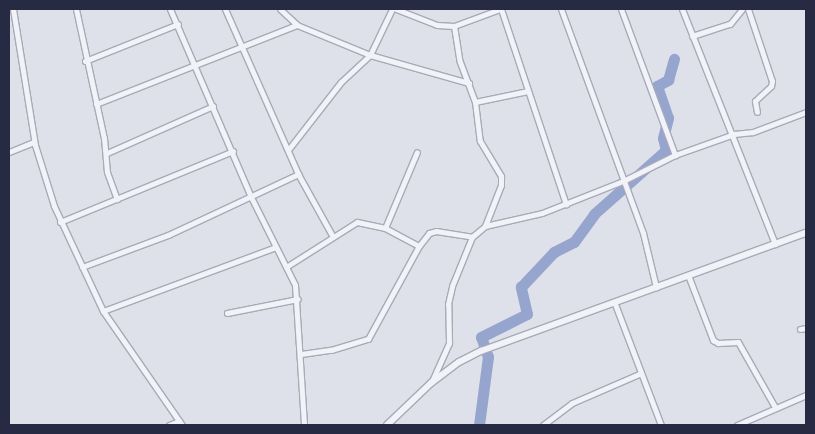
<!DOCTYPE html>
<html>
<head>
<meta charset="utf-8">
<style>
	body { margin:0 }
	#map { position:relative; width:815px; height:434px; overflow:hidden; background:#dfe1ea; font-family:"Roboto Condensed",sans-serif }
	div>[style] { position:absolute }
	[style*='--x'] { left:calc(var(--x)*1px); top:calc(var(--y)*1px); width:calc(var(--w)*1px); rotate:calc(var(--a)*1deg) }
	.river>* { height:11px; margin:-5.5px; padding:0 5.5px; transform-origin:5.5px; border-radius:5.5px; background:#96a5ce }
	.roads { filter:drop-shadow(1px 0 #a8aab8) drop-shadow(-1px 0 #a8aab8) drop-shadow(0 1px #a8aab8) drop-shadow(0 -1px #a8aab8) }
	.minor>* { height:5px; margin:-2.5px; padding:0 2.5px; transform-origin:2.5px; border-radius:2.5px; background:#f2f3f8 }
	.tertiary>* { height:6px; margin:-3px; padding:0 3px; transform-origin:3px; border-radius:3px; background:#f2f3f8 }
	span { translate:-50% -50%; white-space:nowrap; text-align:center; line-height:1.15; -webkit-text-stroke:4.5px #eff1f7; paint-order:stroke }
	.frame { position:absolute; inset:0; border:10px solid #262a43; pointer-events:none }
</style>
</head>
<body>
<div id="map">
	<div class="river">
		<i style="--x:479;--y:425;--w:69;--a:-82.5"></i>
		<i style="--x:488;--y:357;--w:21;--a:-109"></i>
		<i style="--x:481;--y:337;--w:51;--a:-26.6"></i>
		<i style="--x:527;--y:314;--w:28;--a:-103"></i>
		<i style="--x:521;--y:287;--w:48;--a:-46.7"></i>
		<i style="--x:554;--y:252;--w:22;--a:-27"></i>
		<i style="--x:574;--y:242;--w:34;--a:-54"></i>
		<i style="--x:594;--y:214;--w:96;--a:-41.6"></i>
		<i style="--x:666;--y:150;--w:12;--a:-104"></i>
		<i style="--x:663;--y:138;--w:21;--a:-76"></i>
		<i style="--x:668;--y:118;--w:34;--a:-109"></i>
		<i style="--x:657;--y:86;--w:13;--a:-29"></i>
		<i style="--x:668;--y:80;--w:22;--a:-74"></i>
	</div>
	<div class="roads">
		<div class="minor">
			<i style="--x:13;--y:9;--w:138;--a:80.8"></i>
			<i style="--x:35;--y:145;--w:64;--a:72.7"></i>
			<i style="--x:54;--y:206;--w:116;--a:65"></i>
			<i style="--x:103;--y:311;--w:139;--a:55.3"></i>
			<i style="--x:76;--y:9;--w:132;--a:77.8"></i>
			<i style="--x:104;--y:138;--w:34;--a:85"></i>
			<i style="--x:107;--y:172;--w:29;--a:70"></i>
			<i style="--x:170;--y:9;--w:205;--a:66.7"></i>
			<i style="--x:251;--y:197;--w:98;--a:63.4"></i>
			<i style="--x:295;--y:285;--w:140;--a:86.3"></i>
			<i style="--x:225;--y:9;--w:180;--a:66.1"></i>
			<i style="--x:298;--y:174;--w:70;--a:60.9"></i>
			<i style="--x:280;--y:9;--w:23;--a:43"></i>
			<i style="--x:297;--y:25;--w:79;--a:22.3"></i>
			<i style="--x:370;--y:55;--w:103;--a:15.8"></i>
			<i style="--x:396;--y:9;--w:44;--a:21.3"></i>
			<i style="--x:437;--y:25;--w:17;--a:3"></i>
			<i style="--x:454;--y:26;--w:49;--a:-20.3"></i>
			<i style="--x:501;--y:9;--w:206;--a:71.6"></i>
			<i style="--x:561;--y:9;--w:239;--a:69.9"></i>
			<i style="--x:643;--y:233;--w:56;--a:76.5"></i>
			<i style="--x:621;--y:9;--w:156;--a:69.7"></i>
			<i style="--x:682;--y:9;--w:253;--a:68.4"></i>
			<i style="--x:748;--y:9;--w:76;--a:71.6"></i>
			<i style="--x:772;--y:81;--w:5;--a:101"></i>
			<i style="--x:771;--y:86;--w:22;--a:137"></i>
			<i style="--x:755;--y:101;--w:11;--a:80"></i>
			<i style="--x:454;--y:26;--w:36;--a:81"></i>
			<i style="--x:460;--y:62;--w:43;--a:69.4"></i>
			<i style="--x:475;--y:102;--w:39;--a:83"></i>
			<i style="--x:480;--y:141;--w:41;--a:59"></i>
			<i style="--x:501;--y:176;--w:9;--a:90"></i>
			<i style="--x:501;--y:185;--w:44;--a:111.3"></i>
			<i style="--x:692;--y:36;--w:40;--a:-18"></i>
			<i style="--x:730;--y:24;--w:19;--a:-51"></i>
			<i style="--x:85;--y:61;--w:100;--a:-21.7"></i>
			<i style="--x:475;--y:102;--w:54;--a:-11.7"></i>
			<i style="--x:96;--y:104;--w:216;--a:-21.5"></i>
			<i style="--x:288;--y:150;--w:86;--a:-52.1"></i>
			<i style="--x:341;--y:82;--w:40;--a:-43"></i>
			<i style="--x:370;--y:55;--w:51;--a:-64.4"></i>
			<i style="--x:9;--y:152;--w:27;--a:-22"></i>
			<i style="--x:107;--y:153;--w:116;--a:-23.9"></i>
			<i style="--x:60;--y:222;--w:187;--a:-22.3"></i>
			<i style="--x:385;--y:228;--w:82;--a:-67.2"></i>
			<i style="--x:82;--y:267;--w:92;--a:-20.4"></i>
			<i style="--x:168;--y:235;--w:144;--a:-25.1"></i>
			<i style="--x:286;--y:267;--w:84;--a:-32.4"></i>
			<i style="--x:357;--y:222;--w:29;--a:12"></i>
			<i style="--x:385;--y:228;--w:38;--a:28"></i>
			<i style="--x:419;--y:246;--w:16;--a:-52"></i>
			<i style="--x:429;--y:233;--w:7;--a:-16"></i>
			<i style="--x:436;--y:231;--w:36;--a:9"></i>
			<i style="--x:688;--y:275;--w:70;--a:69"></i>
			<i style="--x:713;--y:340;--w:6;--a:31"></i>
			<i style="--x:718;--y:343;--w:20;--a:-3"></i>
			<i style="--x:738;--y:342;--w:75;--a:60.4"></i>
			<i style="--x:615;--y:304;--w:129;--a:69.2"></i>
			<i style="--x:103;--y:311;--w:184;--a:-20.3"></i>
			<i style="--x:227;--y:313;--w:72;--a:-11.2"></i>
			<i style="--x:800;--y:329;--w:6;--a:-9"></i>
			<i style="--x:301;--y:354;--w:30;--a:-8"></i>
			<i style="--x:331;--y:350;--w:39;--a:-17"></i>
			<i style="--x:368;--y:339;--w:106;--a:-61.3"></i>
			<i style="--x:432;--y:381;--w:42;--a:-65.9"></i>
			<i style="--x:449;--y:343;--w:39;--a:-91"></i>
			<i style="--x:448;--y:304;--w:18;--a:-77"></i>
			<i style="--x:452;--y:286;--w:53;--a:-67.8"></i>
			<i style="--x:472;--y:237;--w:17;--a:-40"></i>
			<i style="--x:485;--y:226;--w:58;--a:-12.8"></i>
			<i style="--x:542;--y:213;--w:87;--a:-21.6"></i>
			<i style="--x:623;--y:181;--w:58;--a:-26.6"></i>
			<i style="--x:675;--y:155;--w:63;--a:-19.6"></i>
			<i style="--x:734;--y:134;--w:19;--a:-6"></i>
			<i style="--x:753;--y:132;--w:57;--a:-20.7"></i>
			<i style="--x:169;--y:425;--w:11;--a:-22"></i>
			<i style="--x:543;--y:425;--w:36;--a:-37"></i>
			<i style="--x:572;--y:403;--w:73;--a:-23.4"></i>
			<i style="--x:737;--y:425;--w:75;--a:-23.5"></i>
		</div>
		<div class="tertiary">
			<i style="--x:387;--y:425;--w:61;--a:-43.7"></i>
			<i style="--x:431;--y:383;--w:35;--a:-37"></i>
			<i style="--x:459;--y:362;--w:25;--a:-27"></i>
			<i style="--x:481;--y:351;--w:346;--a:-20"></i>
		</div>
	</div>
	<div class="frame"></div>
</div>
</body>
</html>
